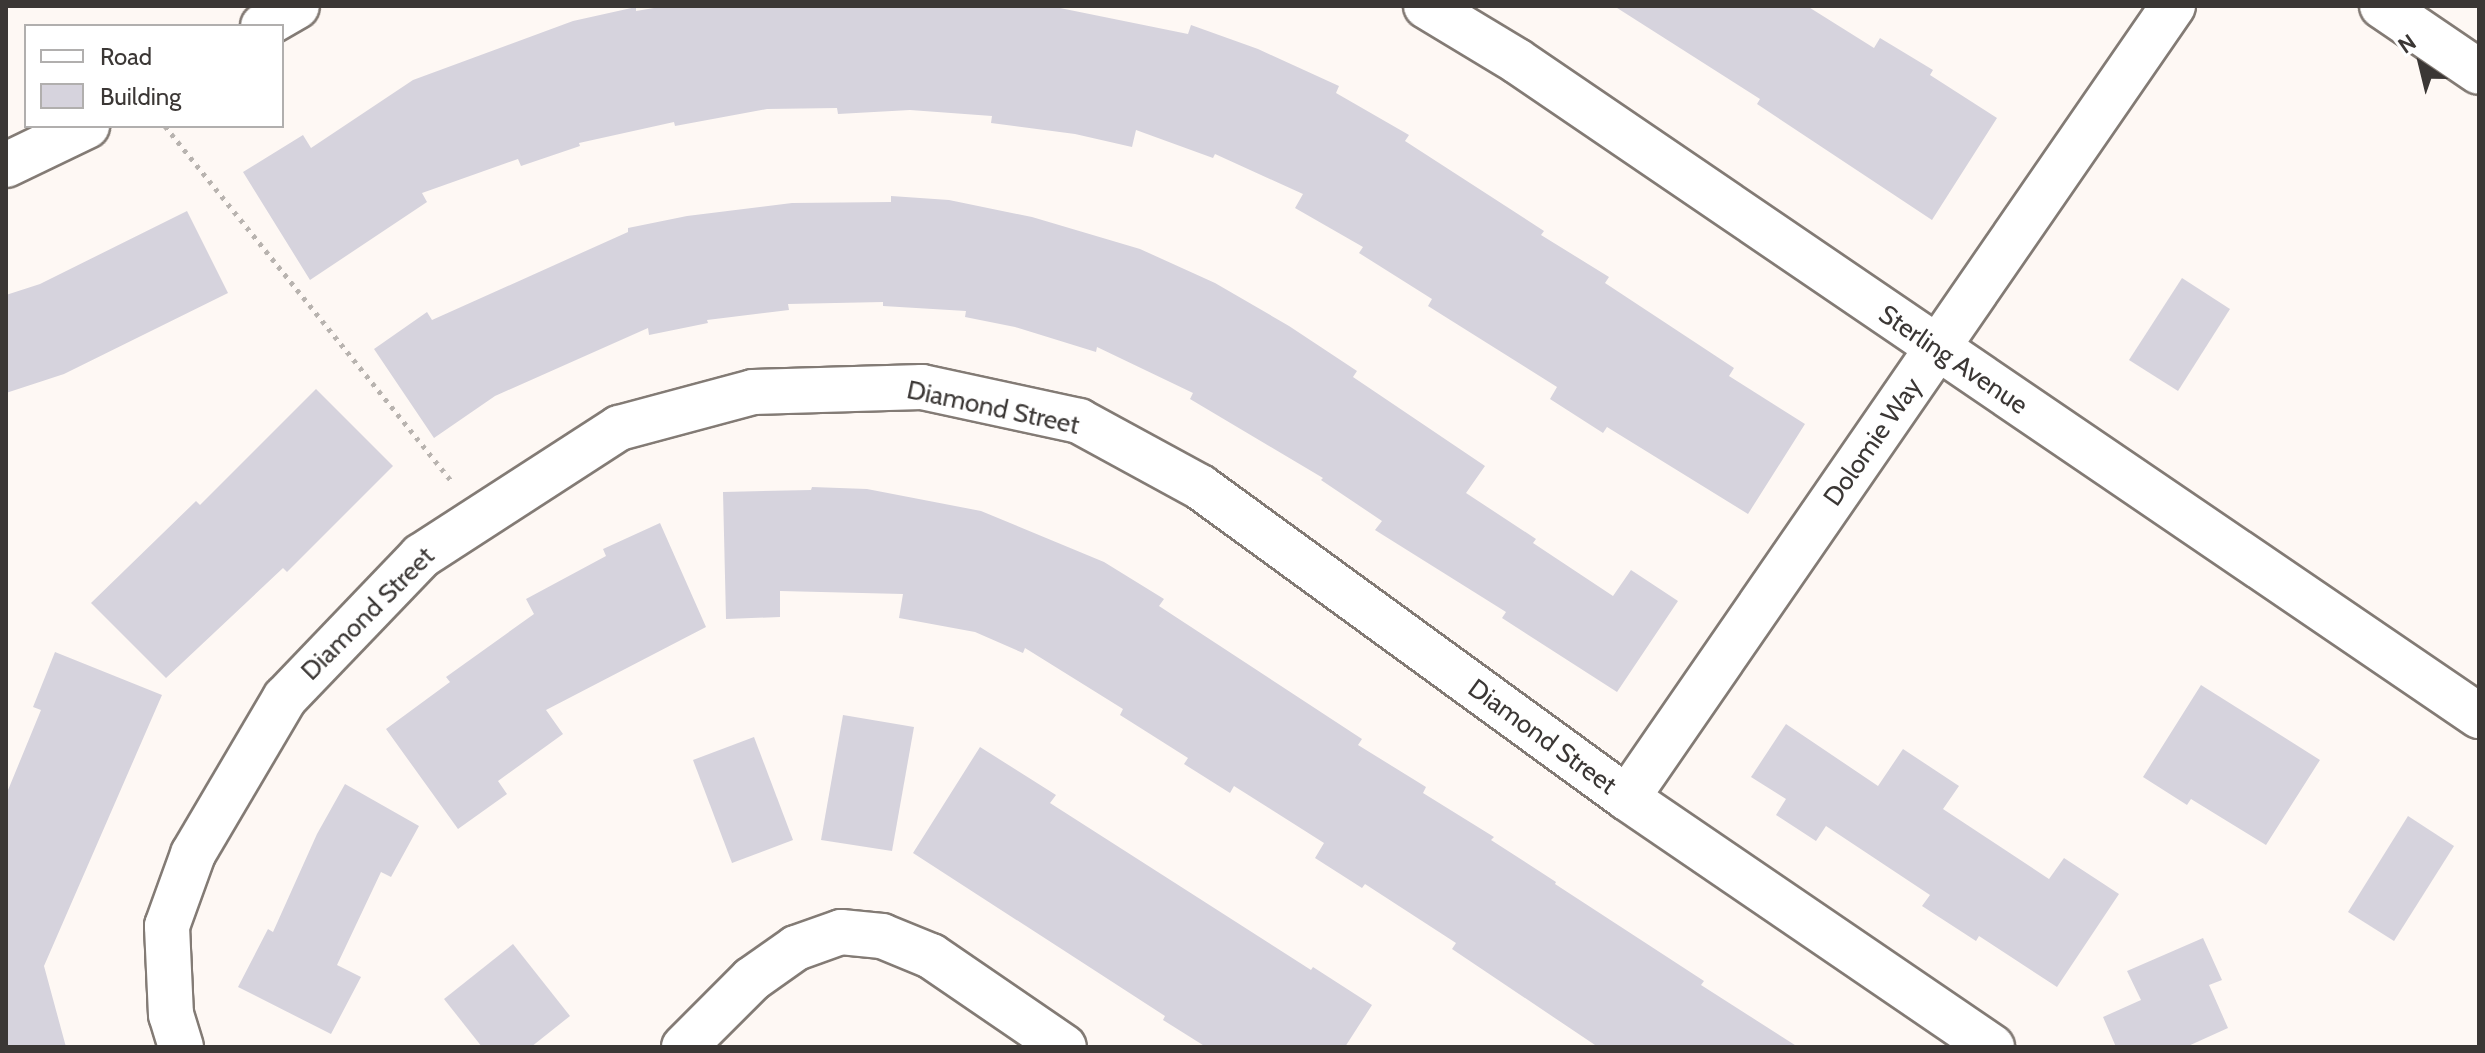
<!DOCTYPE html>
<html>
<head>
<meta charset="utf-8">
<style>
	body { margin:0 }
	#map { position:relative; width:2485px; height:1053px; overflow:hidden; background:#fef8f4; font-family:Cabin,sans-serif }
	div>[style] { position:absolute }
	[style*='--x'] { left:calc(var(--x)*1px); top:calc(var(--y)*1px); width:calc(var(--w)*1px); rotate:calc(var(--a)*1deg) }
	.building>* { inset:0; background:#d6d3dd }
	.path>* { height:5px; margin-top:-2.5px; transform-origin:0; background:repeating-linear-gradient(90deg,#b8b3af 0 4px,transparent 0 10px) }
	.roads { filter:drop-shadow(2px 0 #837b75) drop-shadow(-2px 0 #837b75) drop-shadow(0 2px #837b75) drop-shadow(0 -2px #837b75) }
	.minor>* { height:44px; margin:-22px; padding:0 22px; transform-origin:22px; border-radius:22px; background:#fff }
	span { translate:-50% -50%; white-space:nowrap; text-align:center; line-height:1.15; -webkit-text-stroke:7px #fff; paint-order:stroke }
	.street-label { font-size:26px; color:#3b3735 }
	.frame { position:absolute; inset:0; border:8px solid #3b3735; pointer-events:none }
	.legend { position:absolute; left:24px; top:24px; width:260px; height:104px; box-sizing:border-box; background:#fff; border:2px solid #b1afae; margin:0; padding:10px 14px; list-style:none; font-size:24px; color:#3b3735 }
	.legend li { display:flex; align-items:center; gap:16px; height:40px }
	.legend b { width:40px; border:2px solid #b1afae }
	.north { position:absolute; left:2381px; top:24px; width:80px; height:80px; -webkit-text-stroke:6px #fff; paint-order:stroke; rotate:325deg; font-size:22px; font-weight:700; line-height:32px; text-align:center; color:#3b3735 }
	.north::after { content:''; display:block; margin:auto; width:28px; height:36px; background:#3b3735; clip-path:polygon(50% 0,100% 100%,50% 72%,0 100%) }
</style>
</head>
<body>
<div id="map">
	<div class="building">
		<i style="clip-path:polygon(666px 6px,1050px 6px,1188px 34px,1191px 25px,1258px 49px,1339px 86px,1336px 93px,1409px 135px,1405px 141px,1544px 231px,1541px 235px,1609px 277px,1605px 283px,1734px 368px,1729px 376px,1805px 424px,1748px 514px,1607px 427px,1603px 433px,1550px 399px,1557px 387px,1428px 306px,1432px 299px,1359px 253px,1363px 247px,1295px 208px,1303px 194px,1215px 154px,1213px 158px,1136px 130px,1132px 147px,1075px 134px,991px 123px,992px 116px,910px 110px,838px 114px,837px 108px,767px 109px,675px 126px,674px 122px,579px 143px,580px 146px,521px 166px,518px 159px,422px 193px,427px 202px,310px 280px,243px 172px,303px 135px,311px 148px,413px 80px,573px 21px,636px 7px,636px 11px)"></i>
		<i style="clip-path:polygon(1614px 6px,1807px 6px,1874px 48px,1880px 38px,1933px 70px,1930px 75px,1997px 118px,1932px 220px,1757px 104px,1760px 99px)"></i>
		<i style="clip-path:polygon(891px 196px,949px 200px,1032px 217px,1140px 249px,1215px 283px,1289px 326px,1357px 371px,1353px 377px,1485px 466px,1466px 493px,1536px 539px,1533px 543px,1613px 596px,1631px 570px,1678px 601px,1617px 692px,1502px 618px,1506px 612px,1375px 530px,1382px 521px,1321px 480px,1323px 478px,1190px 399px,1193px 393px,1097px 347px,1096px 352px,1015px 327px,965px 317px,966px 311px,883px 306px,883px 302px,788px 304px,789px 310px,707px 320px,708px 323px,649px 335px,648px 328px,495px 396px,434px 438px,374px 349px,427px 312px,432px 320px,628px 232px,628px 228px,687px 216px,792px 203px,891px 202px)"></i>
		<i style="clip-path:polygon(187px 211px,228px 293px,64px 374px,6px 393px,6px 295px,40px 284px)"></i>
		<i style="clip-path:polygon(2182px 278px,2230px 309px,2178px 391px,2129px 360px)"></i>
		<i style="clip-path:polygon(316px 389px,393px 466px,287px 572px,283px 568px,166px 678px,91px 603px,196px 501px,200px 505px)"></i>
		<i style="clip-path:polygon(812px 487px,867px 489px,981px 511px,1104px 562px,1164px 599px,1159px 606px,1362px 739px,1358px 745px,1426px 787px,1423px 793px,1494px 837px,1491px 840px,1556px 882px,1555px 884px,1704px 981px,1701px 985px,1798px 1047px,1598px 1047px,1452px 949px,1456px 943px,1365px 884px,1362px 888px,1315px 858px,1324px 843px,1234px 786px,1230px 793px,1184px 764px,1188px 758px,1120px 715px,1123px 709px,1025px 648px,1023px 653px,975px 632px,899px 618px,903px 594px,780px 591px,780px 617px,726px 619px,723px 492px,811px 490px)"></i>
		<i style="clip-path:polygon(660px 523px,706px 627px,546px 710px,563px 734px,498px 781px,507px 794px,458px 829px,386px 729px,450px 682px,446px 677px,534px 614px,526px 599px,606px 556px,603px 549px)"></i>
		<i style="clip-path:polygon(55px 652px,162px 695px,44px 966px,66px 1047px,6px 1047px,6px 795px,41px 710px,33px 707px)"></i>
		<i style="clip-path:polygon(2201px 685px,2320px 760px,2266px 845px,2191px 799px,2187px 805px,2143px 777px)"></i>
		<i style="clip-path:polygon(843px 715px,914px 727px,892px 851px,821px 840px)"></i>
		<i style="clip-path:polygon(1786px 724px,1878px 786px,1903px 749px,1959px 786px,1943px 809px,2049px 879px,2064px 858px,2119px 894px,2057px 987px,1979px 936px,1976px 941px,1922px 906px,1930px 895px,1826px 826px,1816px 841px,1776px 815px,1786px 799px,1751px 777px)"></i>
		<i style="clip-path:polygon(754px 737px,793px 840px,732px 863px,693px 760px)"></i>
		<i style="clip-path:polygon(980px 747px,1056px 795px,1050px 803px,1311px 970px,1313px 967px,1372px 1005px,1345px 1047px,1206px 1047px,1163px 1020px,1165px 1016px,913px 853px)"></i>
		<i style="clip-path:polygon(345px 784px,419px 826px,391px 877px,381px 872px,337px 965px,361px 977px,331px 1034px,238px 987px,268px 929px,273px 932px,317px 834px)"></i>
		<i style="clip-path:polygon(2408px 816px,2454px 846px,2394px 941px,2348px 912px)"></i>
		<i style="clip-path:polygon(2203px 938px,2222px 980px,2209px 985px,2228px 1028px,2186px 1047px,2116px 1047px,2103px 1017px,2141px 1000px,2127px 971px)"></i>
		<i style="clip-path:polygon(513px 944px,570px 1016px,531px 1047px,482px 1047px,444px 999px)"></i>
	</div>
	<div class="path">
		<i style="--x:165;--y:126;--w:459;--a:51.1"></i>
	</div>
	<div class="roads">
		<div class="minor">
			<i style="--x:1426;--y:6;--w:106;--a:31.1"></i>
			<i style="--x:1517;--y:61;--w:1164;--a:34.25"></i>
			<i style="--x:2382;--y:6;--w:117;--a:34.2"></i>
			<i style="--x:263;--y:26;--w:39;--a:-30"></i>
			<i style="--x:6;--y:165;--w:90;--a:-25.7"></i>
			<i style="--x:1627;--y:798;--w:962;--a:-55.42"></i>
			<i style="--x:181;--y:1047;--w:34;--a:-107"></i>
			<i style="--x:171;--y:1015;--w:89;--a:-92.6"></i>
			<i style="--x:167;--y:926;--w:77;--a:-70.1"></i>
			<i style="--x:193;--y:854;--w:181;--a:-59.5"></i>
			<i style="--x:285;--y:698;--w:197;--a:-46.2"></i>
			<i style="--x:421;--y:556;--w:236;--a:-32.9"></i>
			<i style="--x:619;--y:428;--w:139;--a:-15"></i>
			<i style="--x:753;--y:392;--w:169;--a:-1.7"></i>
			<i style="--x:922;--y:387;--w:161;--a:12.2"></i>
			<i style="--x:1079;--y:421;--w:138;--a:28.6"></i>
			<i style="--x:1200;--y:487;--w:528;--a:36.07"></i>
			<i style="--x:1627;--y:798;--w:442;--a:34.3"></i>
			<i style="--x:684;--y:1047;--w:96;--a:-45"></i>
			<i style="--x:752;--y:979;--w:54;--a:-35.2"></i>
			<i style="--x:796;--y:948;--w:48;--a:-19.6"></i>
			<i style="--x:841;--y:932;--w:41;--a:5.6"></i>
			<i style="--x:882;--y:936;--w:53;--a:22.2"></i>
			<i style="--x:931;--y:956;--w:161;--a:34.4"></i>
		</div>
	</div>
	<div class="street-label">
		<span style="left:1953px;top:360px;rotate:34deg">Sterling Avenue</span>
		<span style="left:993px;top:408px;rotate:12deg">Diamond Street</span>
		<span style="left:1873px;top:442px;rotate:-55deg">Dolomie Way</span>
		<span style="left:368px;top:614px;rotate:-45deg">Diamond Street</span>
		<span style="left:1542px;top:737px;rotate:36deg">Diamond Street</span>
	</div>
	<div class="frame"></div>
	<ul class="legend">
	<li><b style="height:10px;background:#fff"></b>Road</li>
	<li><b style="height:22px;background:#d6d3dd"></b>Building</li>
	</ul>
	<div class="north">N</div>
</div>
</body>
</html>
